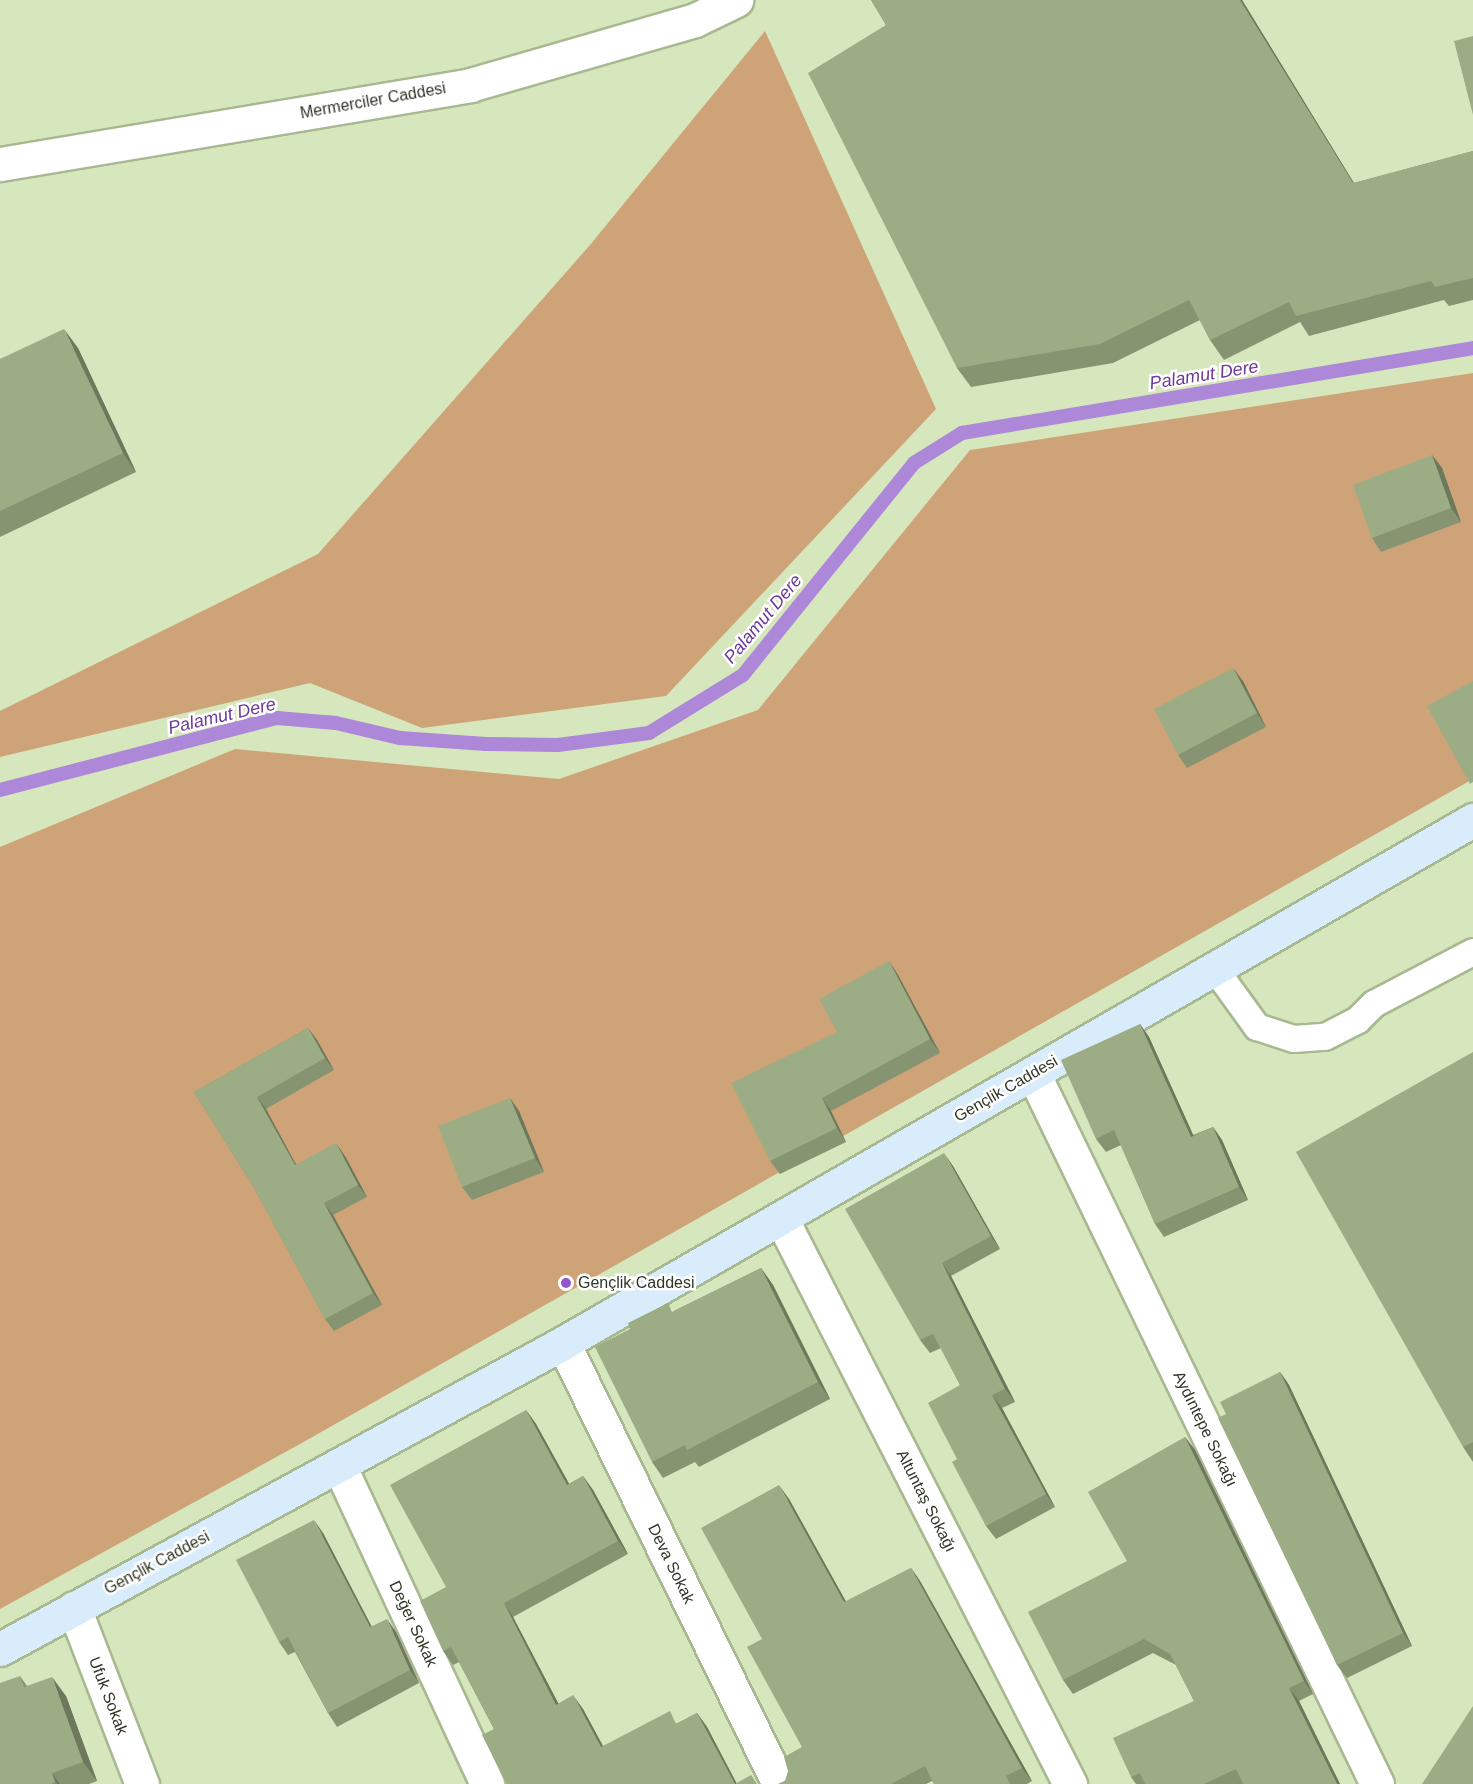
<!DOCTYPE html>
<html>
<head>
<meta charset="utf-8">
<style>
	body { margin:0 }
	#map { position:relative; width:1473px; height:1784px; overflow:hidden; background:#d6e7bd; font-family:Helvetica,sans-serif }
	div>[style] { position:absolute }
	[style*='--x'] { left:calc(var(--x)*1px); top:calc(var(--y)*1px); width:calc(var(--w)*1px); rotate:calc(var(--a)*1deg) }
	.green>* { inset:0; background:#cfa378 }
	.stream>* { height:14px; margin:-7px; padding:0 7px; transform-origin:7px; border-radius:7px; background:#ad87d8 }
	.roads { filter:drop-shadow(2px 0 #a8b890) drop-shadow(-2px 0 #a8b890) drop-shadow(0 2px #a8b890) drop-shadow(0 -2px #a8b890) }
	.lane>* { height:26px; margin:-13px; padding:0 13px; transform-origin:13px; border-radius:13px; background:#fff }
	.street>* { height:33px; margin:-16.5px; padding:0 16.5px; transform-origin:16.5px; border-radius:16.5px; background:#fff }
	.secondary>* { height:33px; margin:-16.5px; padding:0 16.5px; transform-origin:16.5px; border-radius:16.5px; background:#d8ecfc }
	.wall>* { inset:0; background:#869472 }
	.shaded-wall>* { inset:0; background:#6d785c }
	.building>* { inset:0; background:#9cac84 }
	.dots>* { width:16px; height:16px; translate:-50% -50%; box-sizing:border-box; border:3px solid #fff; border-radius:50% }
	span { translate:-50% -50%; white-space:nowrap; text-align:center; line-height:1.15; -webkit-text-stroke:5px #fff; paint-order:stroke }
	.street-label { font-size:16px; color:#303726 }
	.poi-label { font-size:16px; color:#303726 }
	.left { translate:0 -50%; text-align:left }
	.water-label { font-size:18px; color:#6c399a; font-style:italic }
</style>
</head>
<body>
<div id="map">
	<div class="green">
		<i style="clip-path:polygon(765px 31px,936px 409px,666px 696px,422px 728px,310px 683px,0 757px,0 711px,318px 554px,590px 245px)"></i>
		<i style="clip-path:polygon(1473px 373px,1473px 779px,300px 1444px,0 1609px,0 847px,235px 749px,559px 779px,758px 710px,970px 450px)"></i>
	</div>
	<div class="stream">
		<i style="--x:0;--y:790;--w:286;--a:-14.6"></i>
		<i style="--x:277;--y:718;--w:59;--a:4.8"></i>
		<i style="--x:336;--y:723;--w:66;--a:13.2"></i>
		<i style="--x:400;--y:738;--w:86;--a:4"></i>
		<i style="--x:486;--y:744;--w:72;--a:0.8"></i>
		<i style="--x:558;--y:745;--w:92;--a:-7.5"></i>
		<i style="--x:649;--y:733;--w:110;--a:-31.7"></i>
		<i style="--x:743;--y:675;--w:272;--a:-51.1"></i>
		<i style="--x:914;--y:463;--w:57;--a:-32"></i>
		<i style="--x:962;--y:433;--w:518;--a:-9.44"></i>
	</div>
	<div class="roads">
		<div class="lane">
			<i style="--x:1215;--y:969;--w:72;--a:54.1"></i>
			<i style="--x:1257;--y:1027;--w:39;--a:18"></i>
			<i style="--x:1294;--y:1039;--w:31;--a:-4"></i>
			<i style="--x:1325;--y:1037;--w:37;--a:-27"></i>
			<i style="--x:1358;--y:1020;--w:23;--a:-45"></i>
			<i style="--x:1374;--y:1004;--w:112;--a:-27.7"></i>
		</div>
		<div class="street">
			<i style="--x:0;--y:164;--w:477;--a:-9.5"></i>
			<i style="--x:470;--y:85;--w:234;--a:-16.1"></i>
			<i style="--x:695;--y:20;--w:46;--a:-26"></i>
			<i style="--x:1033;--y:1073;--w:790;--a:64.18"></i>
			<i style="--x:781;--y:1218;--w:636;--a:62.95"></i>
			<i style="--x:563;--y:1343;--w:491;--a:63.9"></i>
			<i style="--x:339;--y:1465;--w:352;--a:65.1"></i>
			<i style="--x:74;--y:1608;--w:189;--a:68.9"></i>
		</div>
		<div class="secondary">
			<i style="--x:0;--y:1649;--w:641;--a:-28.52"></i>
			<i style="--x:563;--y:1343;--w:1050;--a:-29.89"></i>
		</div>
	</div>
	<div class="wall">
		<i style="clip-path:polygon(871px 0,1242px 0,1354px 183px,1473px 151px,1473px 300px,1449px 306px,1444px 300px,1309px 336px,1300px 322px,1224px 360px,1210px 340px,1200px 320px,1113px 363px,971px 387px,957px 368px,886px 25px)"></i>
		<i style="clip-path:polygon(78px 348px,136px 472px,0 537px,0 359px)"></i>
		<i style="clip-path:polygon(1432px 455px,1442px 468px,1461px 522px,1381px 552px,1372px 538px)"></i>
		<i style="clip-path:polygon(1243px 681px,1266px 727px,1187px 768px,1178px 755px)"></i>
		<i style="clip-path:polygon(889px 961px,898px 975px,940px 1053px,831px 1111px,846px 1142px,780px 1174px,770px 1161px,837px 1032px)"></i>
		<i style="clip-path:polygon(1140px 1024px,1149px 1037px,1193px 1135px,1213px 1127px,1222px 1140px,1248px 1200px,1164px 1237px,1155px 1224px,1121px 1145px,1106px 1152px,1096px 1139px)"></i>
		<i style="clip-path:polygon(308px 1028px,317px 1040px,334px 1070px,266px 1109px,296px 1164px,345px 1156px,367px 1197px,333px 1215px,382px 1305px,334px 1331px,325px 1319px,253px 1186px,194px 1092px)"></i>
		<i style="clip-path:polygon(1473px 1052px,1473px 1462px,1463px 1447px)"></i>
		<i style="clip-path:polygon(510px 1098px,519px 1111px,544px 1172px,472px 1200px,462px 1187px)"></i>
		<i style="clip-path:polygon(953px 1166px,1000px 1249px,951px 1276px,1015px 1402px,1002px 1408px,1055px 1507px,996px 1539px,986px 1526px,957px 1459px,960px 1385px,941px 1348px,930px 1353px,920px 1340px)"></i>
		<i style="clip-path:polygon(761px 1268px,773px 1285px,830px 1399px,699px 1467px,695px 1462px,663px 1478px,652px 1462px,674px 1311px)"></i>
		<i style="clip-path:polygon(1280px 1372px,1289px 1385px,1412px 1646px,1347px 1678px,1337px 1665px,1226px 1414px)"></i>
		<i style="clip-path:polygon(526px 1410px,536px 1424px,569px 1484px,583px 1476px,593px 1490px,628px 1554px,513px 1617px,558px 1703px,583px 1709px,603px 1746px,678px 1723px,697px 1713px,707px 1727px,736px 1783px,757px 1784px,507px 1784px,494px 1729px,459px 1662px,453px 1665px,443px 1651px,446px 1587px)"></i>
		<i style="clip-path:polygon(1185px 1437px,1195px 1450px,1313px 1694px,1299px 1701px,1340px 1784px,1136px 1784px,1131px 1777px,1194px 1701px,1176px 1665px,1153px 1653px,1073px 1694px,1063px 1680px,1127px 1561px)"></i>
		<i style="clip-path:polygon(789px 1499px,846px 1602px,911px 1568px,920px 1581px,1032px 1781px,1027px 1784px,934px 1784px,932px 1781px,926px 1784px,778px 1784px,785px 1781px,802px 1747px,762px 1639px)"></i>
		<i style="clip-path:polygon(323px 1533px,372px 1627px,396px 1632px,419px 1683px,337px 1727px,328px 1713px,295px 1652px,288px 1655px,279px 1642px)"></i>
		<i style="clip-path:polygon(20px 1676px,27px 1686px,66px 1696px,97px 1781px,89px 1784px,0 1784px)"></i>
	</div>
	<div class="shaded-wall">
		<i style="clip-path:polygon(1240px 0,1242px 0,1366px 203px,1353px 183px)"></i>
		<i style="clip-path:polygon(64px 329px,78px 348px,136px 472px,123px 453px)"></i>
		<i style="clip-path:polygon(1432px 455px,1442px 468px,1461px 522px,1451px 508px)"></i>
		<i style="clip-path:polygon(1233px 668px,1243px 681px,1266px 727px,1257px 713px)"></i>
		<i style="clip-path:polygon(889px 961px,898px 975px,940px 1053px,930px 1039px)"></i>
		<i style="clip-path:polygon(1140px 1024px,1149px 1037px,1200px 1150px,1191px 1137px)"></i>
		<i style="clip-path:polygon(308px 1028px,317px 1040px,334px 1070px,325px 1058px)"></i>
		<i style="clip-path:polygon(257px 1097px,266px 1109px,303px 1178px,295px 1165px)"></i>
		<i style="clip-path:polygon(510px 1098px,519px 1111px,544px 1172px,535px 1158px)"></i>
		<i style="clip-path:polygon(822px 1098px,831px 1111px,846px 1142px,837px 1128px)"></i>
		<i style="clip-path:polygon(1213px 1127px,1222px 1140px,1248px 1200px,1239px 1187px)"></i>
		<i style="clip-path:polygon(336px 1143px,345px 1156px,367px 1197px,358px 1185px)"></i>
		<i style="clip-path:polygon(944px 1153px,953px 1166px,1000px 1249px,991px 1236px)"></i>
		<i style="clip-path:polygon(324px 1203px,333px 1215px,382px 1305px,373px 1293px)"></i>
		<i style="clip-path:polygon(942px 1263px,951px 1276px,1015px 1402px,1005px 1389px)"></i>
		<i style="clip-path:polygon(761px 1268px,773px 1285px,830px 1399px,818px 1382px)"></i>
		<i style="clip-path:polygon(1280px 1372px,1289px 1385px,1412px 1646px,1403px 1633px)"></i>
		<i style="clip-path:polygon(992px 1395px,1002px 1408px,1055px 1507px,1046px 1494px)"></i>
		<i style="clip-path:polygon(526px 1410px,536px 1424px,577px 1498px,567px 1485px)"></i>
		<i style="clip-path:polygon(1185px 1437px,1195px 1450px,1313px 1694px,1304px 1681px)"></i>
		<i style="clip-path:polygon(583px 1476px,593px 1490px,628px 1554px,618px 1541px)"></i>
		<i style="clip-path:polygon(779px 1485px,789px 1499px,854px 1616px,844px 1602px)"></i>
		<i style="clip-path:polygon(314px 1520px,323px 1533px,379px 1641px,370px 1627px)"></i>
		<i style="clip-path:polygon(911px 1568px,920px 1581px,1032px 1781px,1022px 1768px)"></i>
		<i style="clip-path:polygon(504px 1603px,513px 1617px,566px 1718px,556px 1705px)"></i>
		<i style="clip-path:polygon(387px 1619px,396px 1632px,419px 1683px,410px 1670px)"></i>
		<i style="clip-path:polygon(52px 1677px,66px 1696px,97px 1781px,83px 1762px)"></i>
		<i style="clip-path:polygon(1289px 1688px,1299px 1701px,1340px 1784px,1337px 1784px)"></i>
		<i style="clip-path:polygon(573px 1695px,583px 1709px,611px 1761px,601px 1747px)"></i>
		<i style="clip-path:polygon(697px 1713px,707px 1727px,737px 1784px,735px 1784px)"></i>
		<i style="clip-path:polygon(52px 1773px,60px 1784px,57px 1784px,55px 1782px)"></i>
	</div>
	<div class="building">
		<i style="clip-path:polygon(871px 0,1240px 0,1353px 183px,1473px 151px,1473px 278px,1435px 287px,1431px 281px,1296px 316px,1289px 302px,1210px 340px,1189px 300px,1100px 344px,957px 368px,808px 73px,886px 25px)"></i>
		<i style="clip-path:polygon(1473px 36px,1473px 115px,1454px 41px)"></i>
		<i style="clip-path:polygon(64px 329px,123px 453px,0 511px,0 359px)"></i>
		<i style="clip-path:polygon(1432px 455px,1451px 508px,1372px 538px,1353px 485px)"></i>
		<i style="clip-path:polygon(1233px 668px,1257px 713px,1178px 755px,1154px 709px)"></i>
		<i style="clip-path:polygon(1473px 681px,1473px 782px,1470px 784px,1427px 706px)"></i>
		<i style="clip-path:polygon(889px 961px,930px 1039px,822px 1098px,837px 1128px,770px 1161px,731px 1083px,837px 1032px,819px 999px)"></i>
		<i style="clip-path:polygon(1140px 1024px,1191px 1137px,1213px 1127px,1239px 1187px,1155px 1224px,1114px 1130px,1096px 1139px,1061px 1060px)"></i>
		<i style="clip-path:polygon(308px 1028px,325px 1058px,257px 1097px,295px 1165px,336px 1143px,358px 1185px,324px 1203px,373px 1293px,325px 1319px,253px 1186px,194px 1092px)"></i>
		<i style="clip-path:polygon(1473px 1052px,1473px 1442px,1463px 1447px,1296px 1152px)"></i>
		<i style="clip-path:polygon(510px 1098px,535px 1158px,462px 1187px,438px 1126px)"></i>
		<i style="clip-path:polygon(944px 1153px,991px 1236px,942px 1263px,1005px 1389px,992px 1395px,1046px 1494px,986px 1526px,952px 1462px,957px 1459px,928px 1403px,960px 1385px,933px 1334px,920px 1340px,845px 1209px)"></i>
		<i style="clip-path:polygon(761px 1268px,818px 1382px,687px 1450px,685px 1445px,652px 1462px,595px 1347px,630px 1329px,628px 1323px,668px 1303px,672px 1312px)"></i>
		<i style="clip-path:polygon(1280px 1372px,1403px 1633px,1337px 1665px,1218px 1418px,1226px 1414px,1220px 1402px)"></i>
		<i style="clip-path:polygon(526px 1410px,567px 1485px,583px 1476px,618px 1541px,504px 1603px,556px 1705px,573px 1695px,601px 1747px,670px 1711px,676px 1724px,697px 1713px,735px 1784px,751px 1775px,757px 1784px,507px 1784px,482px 1735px,494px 1729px,451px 1647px,443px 1651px,420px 1601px,446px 1587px,390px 1485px)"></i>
		<i style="clip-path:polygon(1185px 1437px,1304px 1681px,1289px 1688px,1337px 1784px,1243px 1784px,1236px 1769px,1204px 1784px,1145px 1784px,1140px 1773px,1131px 1777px,1113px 1738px,1194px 1701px,1170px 1654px,1144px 1639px,1063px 1680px,1028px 1612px,1127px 1561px,1088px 1492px)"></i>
		<i style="clip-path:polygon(779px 1485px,844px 1602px,911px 1568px,1022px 1768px,1006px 1776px,1010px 1784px,934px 1784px,925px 1766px,891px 1784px,778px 1784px,785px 1781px,788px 1771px,784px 1757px,802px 1747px,747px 1647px,762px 1639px,701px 1528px)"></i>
		<i style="clip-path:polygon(314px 1520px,370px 1627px,387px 1619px,410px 1670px,328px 1713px,288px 1637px,279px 1642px,236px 1560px)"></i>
		<i style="clip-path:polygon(20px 1676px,24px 1687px,52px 1677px,83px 1762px,52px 1773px,55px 1782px,51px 1784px,0 1784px,0 1683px)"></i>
		<i style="clip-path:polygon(1473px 1706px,1473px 1784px,1422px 1784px)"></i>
	</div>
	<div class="dots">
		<i style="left:566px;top:1283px;background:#9255cc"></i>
	</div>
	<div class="street-label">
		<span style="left:373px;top:101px;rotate:-10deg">Mermerciler Caddesi</span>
		<span style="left:1006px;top:1089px;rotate:-30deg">Gençlik Caddesi</span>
		<span style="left:1205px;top:1429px;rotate:64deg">Aydıntepe Sokağı</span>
		<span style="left:926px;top:1501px;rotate:63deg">Altuntaş Sokağı</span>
		<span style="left:157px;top:1563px;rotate:-28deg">Gençlik Caddesi</span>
		<span style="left:671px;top:1564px;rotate:64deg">Deva Sokak</span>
		<span style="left:413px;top:1624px;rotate:65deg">Değer Sokak</span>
		<span style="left:108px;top:1696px;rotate:69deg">Ufuk Sokak</span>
	</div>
	<div class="poi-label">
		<span class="left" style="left:578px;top:1283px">Gençlik Caddesi</span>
	</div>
	<div class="water-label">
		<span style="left:1204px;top:375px;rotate:-9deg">Palamut Dere</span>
		<span style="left:763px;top:619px;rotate:-50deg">Palamut Dere</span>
		<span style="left:222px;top:716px;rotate:-13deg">Palamut Dere</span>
	</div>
</div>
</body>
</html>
